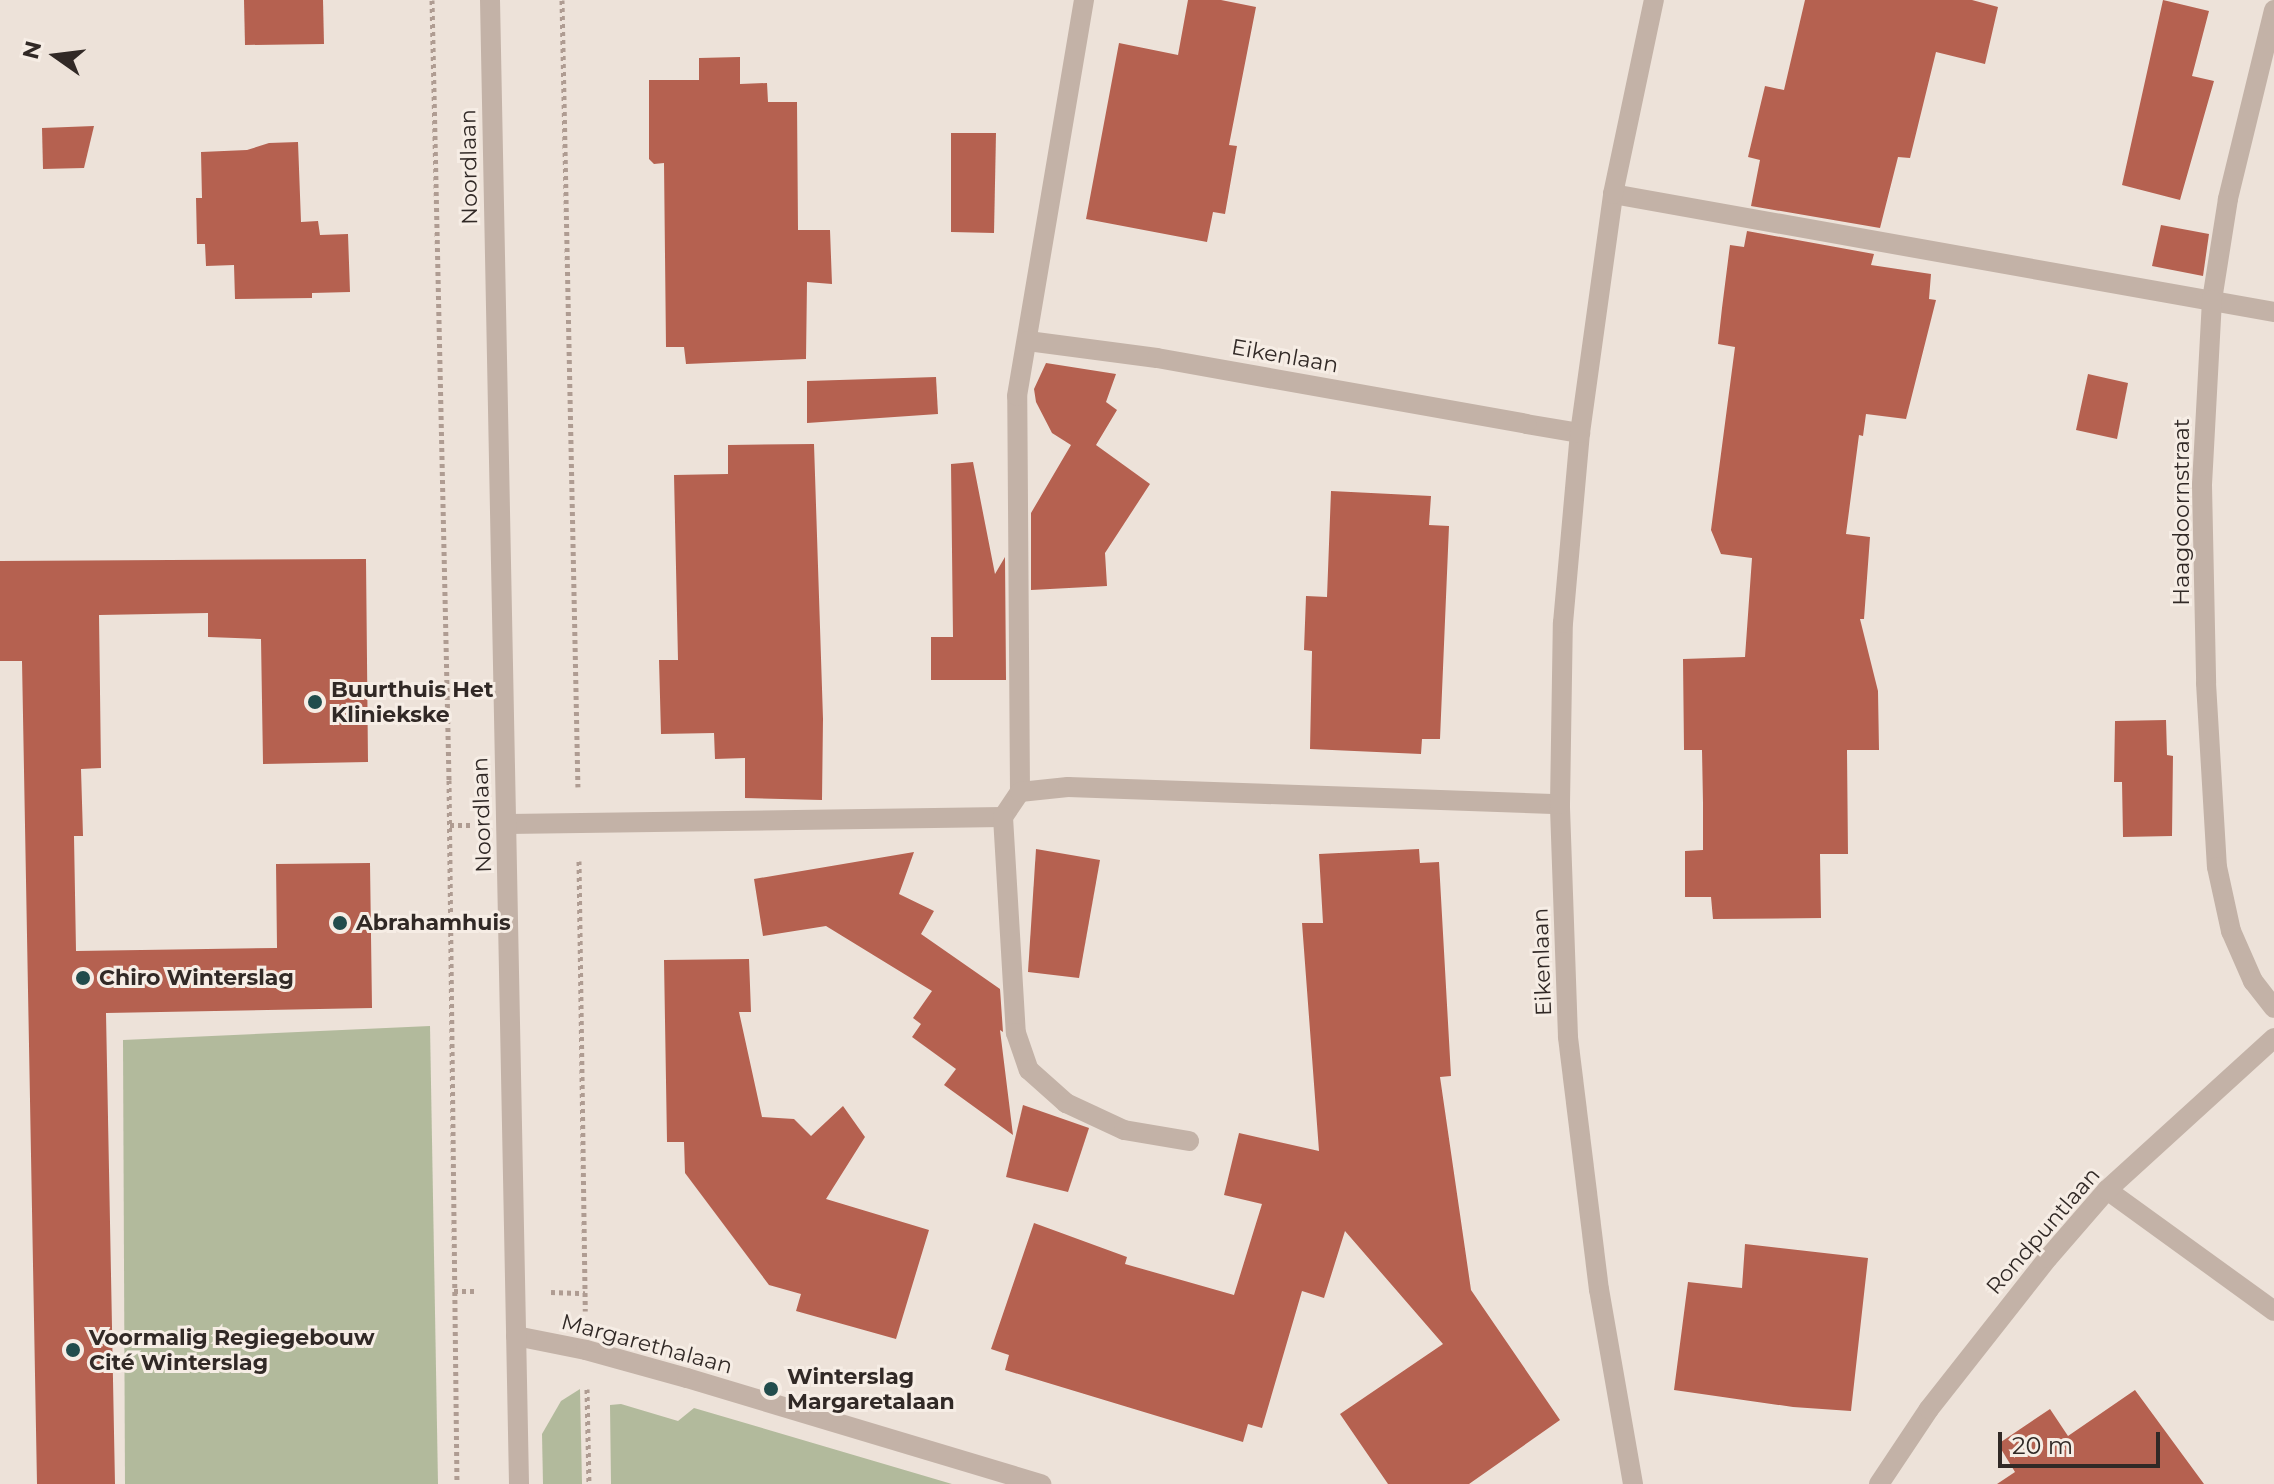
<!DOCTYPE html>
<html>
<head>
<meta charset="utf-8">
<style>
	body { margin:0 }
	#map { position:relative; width:2274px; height:1484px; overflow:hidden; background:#ede2d9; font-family:Montserrat,sans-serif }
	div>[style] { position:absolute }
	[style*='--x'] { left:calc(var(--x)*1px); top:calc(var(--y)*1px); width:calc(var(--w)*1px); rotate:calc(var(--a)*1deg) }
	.green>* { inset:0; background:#b2ba9c }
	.building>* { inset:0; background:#b56150 }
	.path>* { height:5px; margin-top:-2.5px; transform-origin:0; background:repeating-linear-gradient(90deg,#af9c92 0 4px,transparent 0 8px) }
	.service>* { height:20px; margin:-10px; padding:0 10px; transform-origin:10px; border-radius:10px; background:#c3b2a7 }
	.minor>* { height:20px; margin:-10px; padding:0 10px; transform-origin:10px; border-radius:10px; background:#c3b2a7 }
	.tertiary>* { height:20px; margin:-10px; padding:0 10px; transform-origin:10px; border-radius:10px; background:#c3b2a7 }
	.dots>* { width:22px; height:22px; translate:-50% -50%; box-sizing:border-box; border:4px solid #f6ede5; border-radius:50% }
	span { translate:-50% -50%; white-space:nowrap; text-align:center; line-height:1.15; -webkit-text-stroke:6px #f6ede5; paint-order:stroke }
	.street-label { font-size:22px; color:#312926 }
	.poi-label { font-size:22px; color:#312926; font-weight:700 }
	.left { translate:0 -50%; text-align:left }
	.north { position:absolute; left:16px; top:16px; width:80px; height:80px; -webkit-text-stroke:6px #f6ede5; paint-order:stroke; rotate:284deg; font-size:22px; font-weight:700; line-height:32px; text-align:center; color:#312926 }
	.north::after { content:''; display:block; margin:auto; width:28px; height:36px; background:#312926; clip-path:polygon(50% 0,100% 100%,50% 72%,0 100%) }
	.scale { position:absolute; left:1998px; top:1432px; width:162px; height:36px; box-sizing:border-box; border:4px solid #312926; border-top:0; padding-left:10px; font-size:24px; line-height:28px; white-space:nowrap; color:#312926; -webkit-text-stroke:6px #f6ede5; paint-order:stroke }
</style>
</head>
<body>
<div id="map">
	<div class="green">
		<i style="clip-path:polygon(430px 1026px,438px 1484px,125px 1484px,123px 1040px)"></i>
		<i style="clip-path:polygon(580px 1389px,582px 1484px,543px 1484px,542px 1434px,561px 1401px)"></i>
		<i style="clip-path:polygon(621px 1404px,678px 1421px,694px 1408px,952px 1484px,611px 1484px,610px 1405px)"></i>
	</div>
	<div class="building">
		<i style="clip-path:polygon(244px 0,323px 0,324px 44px,245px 45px)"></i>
		<i style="clip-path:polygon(1188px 0,1221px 0,1256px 7px,1229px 145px,1237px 146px,1225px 214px,1213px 212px,1207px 242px,1086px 219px,1119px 43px,1178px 55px)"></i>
		<i style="clip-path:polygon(1805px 0,1972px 0,1998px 7px,1985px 64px,1936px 52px,1910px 158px,1898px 157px,1880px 228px,1751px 206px,1760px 160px,1748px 157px,1765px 86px,1784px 90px)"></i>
		<i style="clip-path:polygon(2163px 0,2209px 11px,2192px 76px,2214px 81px,2180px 200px,2122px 185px)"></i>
		<i style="clip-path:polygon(740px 57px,740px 84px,767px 83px,768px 102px,797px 102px,798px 230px,830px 230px,832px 284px,807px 282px,806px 359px,686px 364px,684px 347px,666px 347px,664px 163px,654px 164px,649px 159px,649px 80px,699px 80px,699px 58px)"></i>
		<i style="clip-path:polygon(94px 126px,84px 168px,43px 169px,42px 128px)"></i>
		<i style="clip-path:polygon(951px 133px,996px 133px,994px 233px,951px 232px)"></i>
		<i style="clip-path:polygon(298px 142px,301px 222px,318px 221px,320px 235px,348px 234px,350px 292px,312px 293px,312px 298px,235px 299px,234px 265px,206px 266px,205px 244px,197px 244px,196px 198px,202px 198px,201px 152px,247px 150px,269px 143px)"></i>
		<i style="clip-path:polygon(2161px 225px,2209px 234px,2203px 276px,2152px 266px)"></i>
		<i style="clip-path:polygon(1747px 231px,1874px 254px,1871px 265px,1931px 274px,1929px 299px,1936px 300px,1906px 419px,1866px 414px,1863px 436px,1859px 435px,1846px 534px,1870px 537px,1864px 619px,1860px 619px,1878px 691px,1879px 750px,1847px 750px,1848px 854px,1820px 854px,1821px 918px,1713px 919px,1711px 897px,1685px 897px,1685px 851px,1703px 850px,1703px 803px,1702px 750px,1684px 750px,1683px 659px,1745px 657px,1752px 558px,1721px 554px,1711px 530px,1735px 347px,1718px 344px,1722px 308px,1730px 245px,1744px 247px)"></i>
		<i style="clip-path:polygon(1046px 363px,1116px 374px,1106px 402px,1117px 410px,1096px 445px,1150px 484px,1105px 553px,1107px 586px,1031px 590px,1031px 513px,1071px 445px,1052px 433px,1036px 402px,1034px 389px)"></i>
		<i style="clip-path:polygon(2088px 374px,2128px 383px,2117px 439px,2076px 430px)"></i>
		<i style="clip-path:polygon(936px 377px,938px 414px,807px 423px,807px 381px)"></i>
		<i style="clip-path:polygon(814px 444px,823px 719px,822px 800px,745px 798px,745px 758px,715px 759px,714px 733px,661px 734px,659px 660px,678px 660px,674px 475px,728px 474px,728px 445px)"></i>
		<i style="clip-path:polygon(973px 462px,995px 574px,1005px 557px,1006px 680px,931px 680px,931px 637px,953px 637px,951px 464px)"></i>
		<i style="clip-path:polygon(1331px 491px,1431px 496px,1429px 525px,1449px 526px,1440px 739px,1422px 739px,1421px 754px,1310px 749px,1312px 651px,1304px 650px,1306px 596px,1327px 597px)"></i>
		<i style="clip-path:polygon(366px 559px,368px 762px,263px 764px,261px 639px,208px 637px,208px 613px,99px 615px,101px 768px,81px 769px,83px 836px,74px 836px,76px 951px,277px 948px,276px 864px,370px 863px,372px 1008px,106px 1013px,115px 1484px,37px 1484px,22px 661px,0 661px,0 561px)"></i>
		<i style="clip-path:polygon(2166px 720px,2167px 755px,2173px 756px,2172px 836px,2123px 837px,2122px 782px,2114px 782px,2115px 721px)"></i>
		<i style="clip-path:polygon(1036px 849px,1100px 860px,1079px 978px,1028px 972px)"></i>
		<i style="clip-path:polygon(1419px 849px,1420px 863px,1439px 862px,1451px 1076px,1440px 1077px,1471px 1290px,1560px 1420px,1469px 1484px,1388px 1484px,1340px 1414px,1443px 1344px,1345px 1231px,1324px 1298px,1302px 1291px,1262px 1428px,1248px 1424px,1243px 1442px,1005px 1370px,1009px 1355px,991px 1349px,1034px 1223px,1127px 1257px,1125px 1264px,1234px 1295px,1262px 1204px,1224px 1195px,1239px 1133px,1319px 1151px,1302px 923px,1323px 923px,1319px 854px)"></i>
		<i style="clip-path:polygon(914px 852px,899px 894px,934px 911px,921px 934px,1000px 989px,1003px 1032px,1000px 1030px,1013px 1135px,944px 1085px,956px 1069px,912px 1037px,921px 1024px,913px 1018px,932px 991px,826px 926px,763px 936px,754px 879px)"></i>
		<i style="clip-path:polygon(749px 959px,751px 1012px,739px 1012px,762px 1117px,794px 1119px,811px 1136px,843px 1106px,865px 1137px,826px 1199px,929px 1230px,896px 1339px,796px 1311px,801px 1294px,769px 1285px,685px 1173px,684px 1142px,667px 1142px,664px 960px)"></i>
		<i style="clip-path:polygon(1023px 1105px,1089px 1128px,1068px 1192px,1006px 1177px)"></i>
		<i style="clip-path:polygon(1745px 1244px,1868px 1258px,1851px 1411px,1793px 1407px,1674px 1390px,1688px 1282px,1742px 1288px)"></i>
		<i style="clip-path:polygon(2135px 1390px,2204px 1484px,1997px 1484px,2015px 1472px,1998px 1444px,2050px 1409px,2068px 1436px)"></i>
	</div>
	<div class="path">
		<i style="--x:432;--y:0;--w:780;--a:88.75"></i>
		<i style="--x:449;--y:780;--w:704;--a:89.35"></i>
		<i style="--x:562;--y:0;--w:787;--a:88.84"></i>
		<i style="--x:450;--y:825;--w:20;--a:0"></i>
		<i style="--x:579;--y:861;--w:450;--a:89.2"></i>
		<i style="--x:454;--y:1291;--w:23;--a:0"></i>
		<i style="--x:551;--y:1292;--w:34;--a:2"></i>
		<i style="--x:587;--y:1389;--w:95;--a:88.8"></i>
	</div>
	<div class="service">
		<i style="--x:1613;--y:194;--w:671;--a:10.12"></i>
		<i style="--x:1526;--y:424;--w:55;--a:9.5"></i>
		<i style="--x:1020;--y:792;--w:396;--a:-90.4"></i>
		<i style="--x:1017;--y:396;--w:402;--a:-80.4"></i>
		<i style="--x:1003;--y:817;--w:30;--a:-56"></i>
		<i style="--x:1020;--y:792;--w:48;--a:-5.9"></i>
		<i style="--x:1068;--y:787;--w:492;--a:2"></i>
		<i style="--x:507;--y:824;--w:496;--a:-0.8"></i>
		<i style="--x:1003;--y:817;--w:216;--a:86.6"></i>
		<i style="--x:1016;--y:1033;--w:39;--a:71"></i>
		<i style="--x:1029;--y:1070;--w:50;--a:41.7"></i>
		<i style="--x:1066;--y:1103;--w:64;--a:25"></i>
		<i style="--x:1124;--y:1130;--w:66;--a:9.6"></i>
		<i style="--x:2107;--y:1190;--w:206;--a:35.9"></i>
	</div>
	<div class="minor">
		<i style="--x:2274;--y:10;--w:195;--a:103.7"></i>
		<i style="--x:2228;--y:199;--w:102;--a:99"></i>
		<i style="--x:2212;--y:300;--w:185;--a:93.1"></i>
		<i style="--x:2202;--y:485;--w:198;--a:88.8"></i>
		<i style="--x:2206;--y:683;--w:184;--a:86.6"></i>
		<i style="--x:2217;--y:867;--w:66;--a:77.7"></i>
		<i style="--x:2231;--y:931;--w:55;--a:66.3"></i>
		<i style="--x:2253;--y:981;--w:34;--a:52"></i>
		<i style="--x:1028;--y:341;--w:130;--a:7.5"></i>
		<i style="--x:1157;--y:358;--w:375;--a:10.1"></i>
		<i style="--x:516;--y:1336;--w:71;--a:11.3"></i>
		<i style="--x:586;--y:1350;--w:105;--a:15.5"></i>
		<i style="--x:687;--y:1378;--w:370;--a:16.7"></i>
		<i style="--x:1633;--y:1484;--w:197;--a:-99.9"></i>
		<i style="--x:1599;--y:1290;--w:255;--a:-97"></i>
		<i style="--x:1568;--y:1037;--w:233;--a:-92"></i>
		<i style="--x:1560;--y:804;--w:181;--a:-89.1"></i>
		<i style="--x:1563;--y:623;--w:191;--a:-84.9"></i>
		<i style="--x:1580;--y:433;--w:241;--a:-82.1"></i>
		<i style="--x:1613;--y:194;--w:198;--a:-78.1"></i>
		<i style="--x:1879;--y:1484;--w:90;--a:-56.3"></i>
		<i style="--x:1929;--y:1409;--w:192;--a:-51.8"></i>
		<i style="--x:2048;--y:1258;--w:90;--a:-49.1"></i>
		<i style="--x:2107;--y:1190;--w:226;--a:-42.3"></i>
	</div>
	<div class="tertiary">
		<i style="--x:490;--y:0;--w:1484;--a:88.88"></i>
	</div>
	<div class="dots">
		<i style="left:315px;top:702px;background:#224c4c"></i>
		<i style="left:340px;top:923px;background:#224c4c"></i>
		<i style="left:83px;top:978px;background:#224c4c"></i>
		<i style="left:73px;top:1350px;background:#224c4c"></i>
		<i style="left:771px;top:1389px;background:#224c4c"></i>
	</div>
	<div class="street-label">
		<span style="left:469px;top:167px;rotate:-91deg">Noordlaan</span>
		<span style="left:1285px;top:356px;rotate:10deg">Eikenlaan</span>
		<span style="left:2182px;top:512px;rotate:-90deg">Haagdoornstraat</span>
		<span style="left:482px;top:815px;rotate:-92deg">Noordlaan</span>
		<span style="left:1542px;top:962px;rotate:-92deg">Eikenlaan</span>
		<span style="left:2043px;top:1231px;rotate:-49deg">Rondpuntlaan</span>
		<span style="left:647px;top:1344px;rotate:15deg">Margarethalaan</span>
	</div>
	<div class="poi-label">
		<span class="left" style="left:331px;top:702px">Buurthuis Het<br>Kliniekske</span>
		<span class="left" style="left:356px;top:923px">Abrahamhuis</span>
		<span class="left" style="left:99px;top:978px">Chiro Winterslag</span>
		<span class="left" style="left:89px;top:1350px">Voormalig Regiegebouw<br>Cité Winterslag</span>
		<span class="left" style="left:787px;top:1389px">Winterslag<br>Margaretalaan</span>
	</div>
	<div class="north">N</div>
	<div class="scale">20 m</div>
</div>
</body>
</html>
